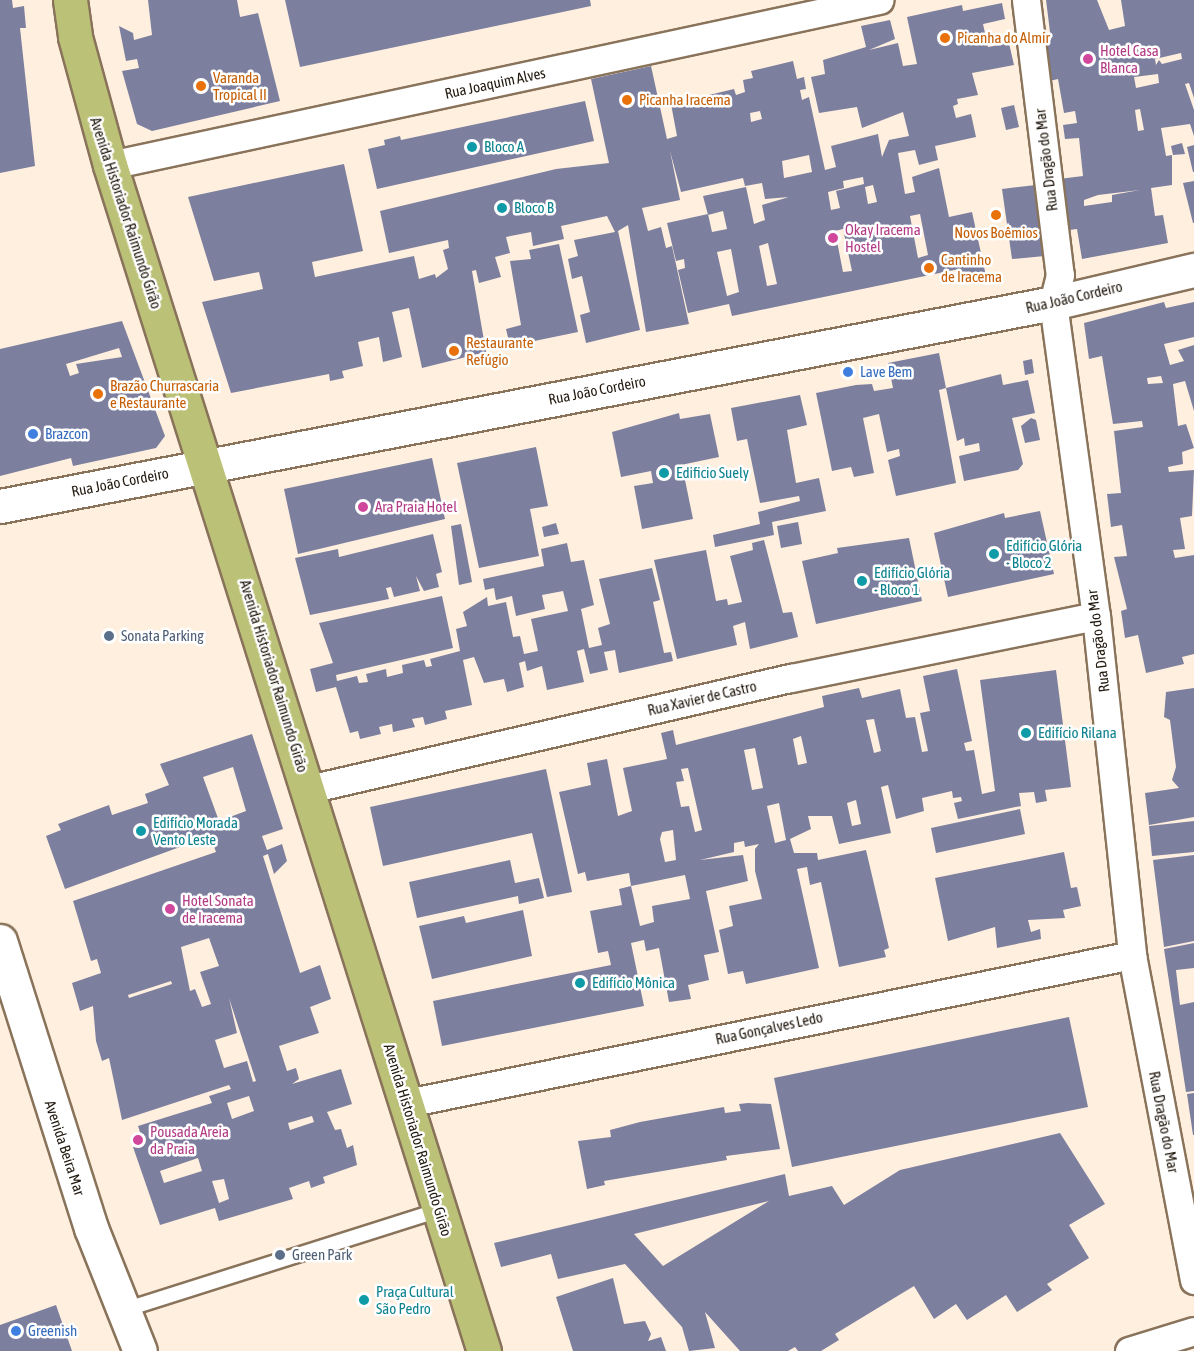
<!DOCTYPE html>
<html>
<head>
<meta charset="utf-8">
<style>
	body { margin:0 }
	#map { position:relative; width:1194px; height:1351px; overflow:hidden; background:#ffefdf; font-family:"Asap Condensed",sans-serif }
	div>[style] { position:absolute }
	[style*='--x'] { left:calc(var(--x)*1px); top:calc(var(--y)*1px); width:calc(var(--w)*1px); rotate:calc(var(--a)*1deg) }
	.building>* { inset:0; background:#7d7f9e }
	.roads { filter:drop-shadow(2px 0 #89735a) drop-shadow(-2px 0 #89735a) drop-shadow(0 2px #89735a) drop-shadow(0 -2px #89735a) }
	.lane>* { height:14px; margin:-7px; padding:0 7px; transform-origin:7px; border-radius:7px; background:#fff }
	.street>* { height:27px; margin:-13.5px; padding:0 13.5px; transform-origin:13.5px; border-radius:13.5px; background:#fff }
	.secondary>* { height:33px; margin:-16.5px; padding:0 16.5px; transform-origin:16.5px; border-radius:16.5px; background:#fff }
	.primary>* { height:33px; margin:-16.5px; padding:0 16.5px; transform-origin:16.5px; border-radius:16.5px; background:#bbc176 }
	.dots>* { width:16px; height:16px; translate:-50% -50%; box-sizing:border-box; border:3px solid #fff; border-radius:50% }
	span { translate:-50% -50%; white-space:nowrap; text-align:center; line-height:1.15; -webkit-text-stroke:5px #fff; paint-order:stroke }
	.food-label { font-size:15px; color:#c56008 }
	.left { translate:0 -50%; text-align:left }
	.hotel-label { font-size:15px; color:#b23c85 }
	.street-label { font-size:15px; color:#22190f }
	.culture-label { font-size:15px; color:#0d838f }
	.shop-label { font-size:15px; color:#366cbe }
	.service-label { font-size:15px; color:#4e5e75 }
</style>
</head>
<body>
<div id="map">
	<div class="building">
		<i style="clip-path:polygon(0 0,12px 0,13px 8px,24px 6px,26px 28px,20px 28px,35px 166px,0 173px)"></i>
		<i style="clip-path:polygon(148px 0,237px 0,240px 17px,258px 13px,280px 101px,152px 131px,137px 124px,122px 71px,139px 68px,137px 59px,126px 61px,119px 26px,133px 33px,134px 40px,152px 35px)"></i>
		<i style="clip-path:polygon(285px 0,590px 0,591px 6px,300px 67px)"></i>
		<i style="clip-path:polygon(evenodd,1046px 0,1097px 0,1109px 30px,1125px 26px,1121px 0,1194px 0,1194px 98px,1189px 83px,1185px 84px,1194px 110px,1194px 136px,1190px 124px,1161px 128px,1166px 156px,1172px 155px,1172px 185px,1151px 188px,1155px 216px,1163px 215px,1168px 243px,1082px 259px,1077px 229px,1069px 230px,1059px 179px,1083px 176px,1079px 138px,1065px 139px,1063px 125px,1077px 123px,1075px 111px,1064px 113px,1058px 79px,1045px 82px,1040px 42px,1051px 40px,1046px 0,1181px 53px,1182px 59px,1162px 64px,1159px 60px,1156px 65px,1155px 59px,1181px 53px,1046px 0,1158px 74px,1159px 83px,1136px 88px,1134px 77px,1158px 74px,1046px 0,1140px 109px,1144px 130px,1138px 131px,1135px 110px,1140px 109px,1046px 0,1140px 190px,1112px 195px,1112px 202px,1084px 206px,1084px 200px,1098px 195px,1140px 190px)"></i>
		<i style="clip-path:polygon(evenodd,1002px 3px,1005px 19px,983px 24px,988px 47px,1009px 43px,1014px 65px,972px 73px,978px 95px,957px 99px,958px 104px,953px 106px,956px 118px,971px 114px,976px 137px,935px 146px,938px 160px,919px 165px,915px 150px,898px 153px,905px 194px,915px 192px,912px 177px,939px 168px,949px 217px,972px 212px,986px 276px,961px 281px,959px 269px,732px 316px,729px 304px,688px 313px,678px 270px,685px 268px,684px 259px,676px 261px,667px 223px,708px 214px,712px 232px,727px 229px,723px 211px,708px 215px,703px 196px,746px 187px,754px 224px,765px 220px,762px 205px,789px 197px,765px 199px,762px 183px,745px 186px,743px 178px,681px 192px,670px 151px,680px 200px,642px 208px,648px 231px,661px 227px,666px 248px,672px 246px,689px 324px,646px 332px,628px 225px,618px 231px,640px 330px,586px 343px,580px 315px,590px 312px,582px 276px,572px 279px,568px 259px,578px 256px,574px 240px,615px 232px,607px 216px,561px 226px,564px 239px,533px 246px,531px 232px,506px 237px,510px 253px,495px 257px,501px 277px,479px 283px,476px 270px,472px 271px,486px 352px,422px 368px,409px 308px,392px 312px,402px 357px,383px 362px,379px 337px,358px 342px,363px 366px,342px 371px,344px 378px,330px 381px,329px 374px,231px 393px,202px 302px,263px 289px,259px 272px,214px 281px,188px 197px,344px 164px,363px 251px,312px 262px,315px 277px,414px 256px,419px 279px,435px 274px,436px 278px,448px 269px,443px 250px,449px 248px,448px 240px,389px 253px,380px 211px,556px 169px,609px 163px,591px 79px,651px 66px,667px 139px,677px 136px,671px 104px,734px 89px,736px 95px,745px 92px,743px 80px,753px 78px,751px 71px,793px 61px,797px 79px,804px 77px,806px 89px,800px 90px,802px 100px,809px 97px,825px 170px,836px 167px,831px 146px,878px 134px,882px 157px,889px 140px,909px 136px,903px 112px,862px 128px,857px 107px,819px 113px,811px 77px,825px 74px,823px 60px,866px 47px,861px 26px,890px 20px,895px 39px,869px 50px,898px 43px,903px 66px,917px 64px,907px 17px,962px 5px,963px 11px,1002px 3px,760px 111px,762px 119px,751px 122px,750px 113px,760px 111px,1002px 3px,809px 155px,812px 172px,784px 178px,782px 161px,809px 155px,1002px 3px,863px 177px,864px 184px,836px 191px,840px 208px,831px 210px,828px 192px,844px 188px,843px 181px,863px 177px,1002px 3px,873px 185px,877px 202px,868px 204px,865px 187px,873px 185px,1002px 3px,920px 214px,928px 255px,918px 258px,910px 216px,920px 214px,1002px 3px,843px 229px,852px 271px,843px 272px,835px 231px,843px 229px,1002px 3px,768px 243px,777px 284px,767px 286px,759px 246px,768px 243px,1002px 3px,731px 249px,739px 292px,727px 296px,717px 252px,731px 249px)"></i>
		<i style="clip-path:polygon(585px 101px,594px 141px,377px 189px,368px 149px,385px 145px,384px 140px,400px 136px,401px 140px)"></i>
		<i style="clip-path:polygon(1014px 105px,1019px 127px,1006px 130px,1001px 108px)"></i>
		<i style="clip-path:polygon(1182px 143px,1185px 154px,1173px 155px,1171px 146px)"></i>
		<i style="clip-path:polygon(1194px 145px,1194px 172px,1193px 172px,1187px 147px)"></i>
		<i style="clip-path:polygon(1194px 181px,1194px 223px,1193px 223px,1183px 183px)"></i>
		<i style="clip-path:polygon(1036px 185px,1045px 256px,1012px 259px,1002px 189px)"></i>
		<i style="clip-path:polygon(559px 244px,578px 332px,510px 346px,506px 329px,521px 325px,510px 261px,531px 259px,529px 250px)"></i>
		<i style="clip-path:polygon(evenodd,1164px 302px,1166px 308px,1194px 302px,1194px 337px,1164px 344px,1170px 365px,1184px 361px,1178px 350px,1194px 345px,1194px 411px,1185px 381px,1173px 384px,1178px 426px,1186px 424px,1194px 448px,1182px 452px,1183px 464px,1168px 467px,1169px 472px,1194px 470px,1192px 516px,1180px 518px,1185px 549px,1173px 550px,1175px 558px,1194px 555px,1194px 654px,1182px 657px,1184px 664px,1146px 673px,1138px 635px,1125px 638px,1121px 611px,1127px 609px,1114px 557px,1127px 556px,1122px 525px,1111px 527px,1107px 494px,1121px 493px,1114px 431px,1143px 427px,1142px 421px,1113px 424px,1102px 356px,1089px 359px,1084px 323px,1164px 302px,1161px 376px,1163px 383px,1148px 384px,1147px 378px,1161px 376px)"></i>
		<i style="clip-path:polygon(evenodd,122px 321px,165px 436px,156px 448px,73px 466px,71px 458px,0 476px,0 349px,122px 321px,119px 348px,122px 357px,76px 364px,79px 373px,70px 376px,66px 364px,119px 348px)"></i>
		<i style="clip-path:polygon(939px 353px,946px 388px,1001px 374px,1003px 385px,1028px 380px,1035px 413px,1012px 418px,1023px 464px,1018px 470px,964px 481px,959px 456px,980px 451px,979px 443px,965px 446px,964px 438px,957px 441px,946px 388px,939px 390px,956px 483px,896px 496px,888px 460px,900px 456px,899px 449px,887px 452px,879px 414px,863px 418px,874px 473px,854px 477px,851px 467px,832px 471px,816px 393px,856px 385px,872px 384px,874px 391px,893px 388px,888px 363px)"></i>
		<i style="clip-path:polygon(1032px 359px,1034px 373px,1025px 375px,1023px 361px)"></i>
		<i style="clip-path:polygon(800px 395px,807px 425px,787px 430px,796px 483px,819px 478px,826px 511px,772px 522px,774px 535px,715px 547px,713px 535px,760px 524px,758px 512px,800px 501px,799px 496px,760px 503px,747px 439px,737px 441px,731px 408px)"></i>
		<i style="clip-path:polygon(679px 413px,680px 419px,710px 414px,719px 457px,676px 466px,678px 477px,684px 475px,693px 519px,642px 529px,634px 486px,653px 483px,651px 471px,621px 477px,612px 432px)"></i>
		<i style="clip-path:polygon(1031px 418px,1036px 420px,1040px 440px,1025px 443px,1021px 426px)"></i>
		<i style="clip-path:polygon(536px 447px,548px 506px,530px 509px,539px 556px,479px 568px,457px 463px)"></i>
		<i style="clip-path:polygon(432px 458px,445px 519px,298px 554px,284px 489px)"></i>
		<i style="clip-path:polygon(1040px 511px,1054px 574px,948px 597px,934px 533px,1004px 513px,1005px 518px)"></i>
		<i style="clip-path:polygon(798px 522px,802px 544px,781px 548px,777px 526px)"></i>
		<i style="clip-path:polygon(556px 523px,559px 534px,544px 537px,542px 527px)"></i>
		<i style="clip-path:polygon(461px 524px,472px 582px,459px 585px,451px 526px)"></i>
		<i style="clip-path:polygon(433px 534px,442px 572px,436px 574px,439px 587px,424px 591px,416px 576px,420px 591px,394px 597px,391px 587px,386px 588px,389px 599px,310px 615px,295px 558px,338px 549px,339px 557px)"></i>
		<i style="clip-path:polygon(909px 538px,922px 601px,816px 624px,802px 561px,838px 553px,837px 548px)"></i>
		<i style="clip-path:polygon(764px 540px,783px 613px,792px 612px,798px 637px,750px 649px,745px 622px,733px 626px,737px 645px,677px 659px,654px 560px,706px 550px,716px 601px,727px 599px,728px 605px,742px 602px,730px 556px,753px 550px,752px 543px)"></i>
		<i style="clip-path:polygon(567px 543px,571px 562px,584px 560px,594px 605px,581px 609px,589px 648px,602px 645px,598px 628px,610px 624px,599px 579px,652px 568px,660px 600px,653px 602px,664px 653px,671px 652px,673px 661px,619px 673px,615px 650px,604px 652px,608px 670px,590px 674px,584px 649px,577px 651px,584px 682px,547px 690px,542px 666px,527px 671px,525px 661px,519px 663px,524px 687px,507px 692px,504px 679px,484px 683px,474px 657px,463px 660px,472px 705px,445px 711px,447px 719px,425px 725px,423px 717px,412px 719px,415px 727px,393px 732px,392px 724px,379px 727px,381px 734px,360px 739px,358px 731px,350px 733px,336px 687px,316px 692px,310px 669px,333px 663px,319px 623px,442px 596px,453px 648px,336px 675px,337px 681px,357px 676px,359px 683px,368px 682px,366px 674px,386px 669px,387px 677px,403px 673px,402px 665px,424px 660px,426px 667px,432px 666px,430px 659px,460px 651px,456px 629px,467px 626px,463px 612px,487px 597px,488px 606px,506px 602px,513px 637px,520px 636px,524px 654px,538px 651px,531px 619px,568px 611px,563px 591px,542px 595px,545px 609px,516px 616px,512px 596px,496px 600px,494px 588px,485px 590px,483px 579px,544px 566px,541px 549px)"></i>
		<i style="clip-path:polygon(evenodd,957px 669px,972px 741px,964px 743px,966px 751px,974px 750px,982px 794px,995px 791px,980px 680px,1056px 670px,1071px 787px,1045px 790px,1047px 801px,1036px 803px,1034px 792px,1019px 793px,1021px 806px,958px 819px,954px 803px,962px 801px,961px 797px,953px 798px,952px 791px,922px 798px,924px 811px,896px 819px,888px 785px,881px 787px,891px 833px,839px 844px,832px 816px,808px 816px,811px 829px,790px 839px,794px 853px,817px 853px,818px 860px,866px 850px,889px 948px,884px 950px,886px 957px,839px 967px,821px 882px,810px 885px,807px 867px,797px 869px,819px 968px,746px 984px,743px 971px,728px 974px,719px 930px,733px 926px,729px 906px,762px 899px,755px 871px,755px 849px,759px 844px,745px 847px,744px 841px,734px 843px,734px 852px,700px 860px,743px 855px,748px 881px,706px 891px,719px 952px,704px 955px,709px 980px,688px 985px,691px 999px,669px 1002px,659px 948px,646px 951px,644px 940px,631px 943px,644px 1006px,442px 1046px,433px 1001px,611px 965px,608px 951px,598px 953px,590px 911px,622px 905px,619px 889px,631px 886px,629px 873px,587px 881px,585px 872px,578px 874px,559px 792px,591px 785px,587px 763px,607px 759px,618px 816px,632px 811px,623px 768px,667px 759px,661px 733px,673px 730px,676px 745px,824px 707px,822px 696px,859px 688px,862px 698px,900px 689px,906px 718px,915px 717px,922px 752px,928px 751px,920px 713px,930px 711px,923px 676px,957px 669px,874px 719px,881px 751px,874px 753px,866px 720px,874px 719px,957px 669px,801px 736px,807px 763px,798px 765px,793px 739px,801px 736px,957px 669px,755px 748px,763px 788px,752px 790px,744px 750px,755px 748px,957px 669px,688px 768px,702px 830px,695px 832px,689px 806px,681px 807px,676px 782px,684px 781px,681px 769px,688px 768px,957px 669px,856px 800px,861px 824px,852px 826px,847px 803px,856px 800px,957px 669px,779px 803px,786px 840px,775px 843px,767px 806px,779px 803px,957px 669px,673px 830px,676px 860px,665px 862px,660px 839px,662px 832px,673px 830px,957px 669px,685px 875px,690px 899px,652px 906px,654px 922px,640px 926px,631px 886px,685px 875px)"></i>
		<i style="clip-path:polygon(1194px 688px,1194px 817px,1149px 825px,1145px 793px,1179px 788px,1172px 780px,1176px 767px,1170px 720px,1164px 717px,1166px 692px)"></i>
		<i style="clip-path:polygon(evenodd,252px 734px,283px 829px,262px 836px,267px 850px,282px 844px,287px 861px,274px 874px,268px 854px,263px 856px,300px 973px,320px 965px,331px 999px,310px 1007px,319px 1033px,279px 1046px,287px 1071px,296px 1068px,299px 1079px,292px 1084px,341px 1069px,352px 1104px,327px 1112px,335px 1130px,341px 1129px,347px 1148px,353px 1145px,357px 1165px,323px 1177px,325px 1183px,311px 1188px,309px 1181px,289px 1188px,293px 1199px,219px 1221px,215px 1208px,160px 1225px,133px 1147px,144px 1144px,138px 1126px,212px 1103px,209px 1096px,231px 1089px,229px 1085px,122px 1120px,109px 1058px,102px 1061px,96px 1041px,93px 1006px,80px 1011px,72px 983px,101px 973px,97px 959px,91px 961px,73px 901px,216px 852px,210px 836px,65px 889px,46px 836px,61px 830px,58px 824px,109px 805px,112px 815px,148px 803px,145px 794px,169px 785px,160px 764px,252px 734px,233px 767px,246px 811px,219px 821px,203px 777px,233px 767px,252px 734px,209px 938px,219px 966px,200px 972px,211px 1004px,202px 1007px,195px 989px,190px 991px,181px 947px,209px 938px,252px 734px,171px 981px,172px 984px,129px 998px,128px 995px,171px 981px,252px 734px,229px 998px,256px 1081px,253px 1082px,247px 1061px,224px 1068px,215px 1040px,237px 1033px,229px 998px,252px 734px,249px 1096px,254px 1111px,232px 1119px,227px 1103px,249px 1096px,252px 734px,312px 1116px,314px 1122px,290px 1130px,288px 1123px,312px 1116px,252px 734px,198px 1158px,202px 1171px,164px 1183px,160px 1171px,198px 1158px,252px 734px,224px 1179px,229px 1199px,219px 1203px,212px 1181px,224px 1179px)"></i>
		<i style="clip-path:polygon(546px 769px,572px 892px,547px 897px,532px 833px,383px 866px,370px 807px)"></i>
		<i style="clip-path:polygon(1020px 809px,1025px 834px,936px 853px,931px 828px)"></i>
		<i style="clip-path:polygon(1194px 821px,1194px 852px,1152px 856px,1149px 826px)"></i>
		<i style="clip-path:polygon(1064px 852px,1071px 888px,1077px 887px,1081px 906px,1063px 910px,1065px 918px,1028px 920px,1031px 932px,1040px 929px,1041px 939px,997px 948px,995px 927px,948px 941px,935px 878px)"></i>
		<i style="clip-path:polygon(1194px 855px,1194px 941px,1164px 947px,1153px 860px)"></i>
		<i style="clip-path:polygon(510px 860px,515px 883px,539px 878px,544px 898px,519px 904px,518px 896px,417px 918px,409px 882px)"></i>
		<i style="clip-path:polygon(523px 910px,532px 956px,432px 979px,419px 926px,464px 916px,466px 923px)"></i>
		<i style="clip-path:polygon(1194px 943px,1194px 968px,1176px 970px,1180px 1005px,1194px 1002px,1194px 1091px,1186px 1092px,1164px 949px)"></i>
		<i style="clip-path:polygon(1069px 1017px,1088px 1107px,792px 1167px,774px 1078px)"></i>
		<i style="clip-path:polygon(1194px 1093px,1194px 1135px,1193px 1135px,1187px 1094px)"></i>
		<i style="clip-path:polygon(748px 1103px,771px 1104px,780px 1149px,726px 1156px,727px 1160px,604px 1181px,605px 1185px,587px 1189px,578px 1141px,611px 1137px,610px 1130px,640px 1122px,724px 1107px,725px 1113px,741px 1111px,739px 1104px)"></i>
		<i style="clip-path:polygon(evenodd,1060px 1133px,1105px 1204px,1069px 1225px,1089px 1258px,1047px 1284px,1052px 1290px,1017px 1312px,1006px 1295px,967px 1320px,956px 1304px,934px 1319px,914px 1286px,835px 1334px,839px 1340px,821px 1351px,798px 1351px,795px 1347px,788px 1351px,740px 1351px,705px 1312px,715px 1348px,689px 1351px,682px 1327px,625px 1264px,558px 1279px,551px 1254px,501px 1267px,494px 1243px,785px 1174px,789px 1196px,832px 1186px,844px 1205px,900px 1170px,1060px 1133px,769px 1201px,663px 1266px,634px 1234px,769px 1201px)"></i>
		<i style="clip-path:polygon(613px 1278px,624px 1324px,645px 1321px,651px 1334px,648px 1341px,661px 1337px,666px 1351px,573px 1351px,556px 1297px)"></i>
		<i style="clip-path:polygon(56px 1305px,72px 1351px,0 1351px,0 1325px)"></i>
	</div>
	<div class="roads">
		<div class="lane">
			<i style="--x:124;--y:1310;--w:331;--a:-17.6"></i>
		</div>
		<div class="street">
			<i style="--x:1026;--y:0;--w:277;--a:83"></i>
			<i style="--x:1060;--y:275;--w:29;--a:104"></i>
			<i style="--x:1053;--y:303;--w:316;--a:82.2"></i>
			<i style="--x:1096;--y:616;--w:341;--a:83.9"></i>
			<i style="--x:1132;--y:955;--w:331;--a:79.2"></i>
			<i style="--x:110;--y:165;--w:787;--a:-12.11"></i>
			<i style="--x:309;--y:789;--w:495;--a:-13"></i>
			<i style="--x:791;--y:678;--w:311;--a:-11.5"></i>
			<i style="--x:407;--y:1103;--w:740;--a:-11.54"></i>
			<i style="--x:1129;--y:1351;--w:68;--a:-17.1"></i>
		</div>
		<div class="secondary">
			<i style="--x:0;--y:506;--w:1072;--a:-10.91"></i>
			<i style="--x:1053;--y:303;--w:145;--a:-13.2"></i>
			<i style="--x:0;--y:941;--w:301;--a:72.4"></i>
			<i style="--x:91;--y:1228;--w:132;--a:68.3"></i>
		</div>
		<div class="primary">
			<i style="--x:70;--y:0;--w:37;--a:82"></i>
			<i style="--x:75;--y:37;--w:133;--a:74.7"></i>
			<i style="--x:110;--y:165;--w:1244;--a:72.5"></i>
		</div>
	</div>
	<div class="dots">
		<i style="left:945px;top:38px;background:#e8710a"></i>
		<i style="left:1088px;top:59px;background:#d1479c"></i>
		<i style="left:201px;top:86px;background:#e8710a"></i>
		<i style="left:627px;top:100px;background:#e8710a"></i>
		<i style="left:472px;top:147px;background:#0f9aa8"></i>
		<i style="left:502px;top:208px;background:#0f9aa8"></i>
		<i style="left:996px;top:215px;background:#e8710a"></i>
		<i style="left:833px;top:238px;background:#d1479c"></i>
		<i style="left:929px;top:268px;background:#e8710a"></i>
		<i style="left:454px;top:351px;background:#e8710a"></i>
		<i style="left:848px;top:372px;background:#3f7fe0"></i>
		<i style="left:98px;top:394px;background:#e8710a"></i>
		<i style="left:33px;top:434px;background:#3f7fe0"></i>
		<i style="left:664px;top:473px;background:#0f9aa8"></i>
		<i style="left:363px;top:507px;background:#d1479c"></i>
		<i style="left:994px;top:554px;background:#0f9aa8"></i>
		<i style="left:862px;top:581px;background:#0f9aa8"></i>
		<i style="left:109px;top:636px;background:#5c6f8a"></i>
		<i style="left:1026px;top:733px;background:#0f9aa8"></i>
		<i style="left:141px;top:831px;background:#0f9aa8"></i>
		<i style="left:170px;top:909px;background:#d1479c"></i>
		<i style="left:580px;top:983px;background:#0f9aa8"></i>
		<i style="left:138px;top:1140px;background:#d1479c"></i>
		<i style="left:280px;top:1255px;background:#5c6f8a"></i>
		<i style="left:364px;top:1300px;background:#0f9aa8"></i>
		<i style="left:16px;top:1331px;background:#3f7fe0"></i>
	</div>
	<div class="food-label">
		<span class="left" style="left:957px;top:38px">Picanha do Almir</span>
		<span class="left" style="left:213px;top:86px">Varanda<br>Tropical II</span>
		<span class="left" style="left:639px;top:100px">Picanha Iracema</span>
		<span style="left:996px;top:233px">Novos Boêmios</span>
		<span class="left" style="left:941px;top:268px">Cantinho<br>de Iracema</span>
		<span class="left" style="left:466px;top:351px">Restaurante<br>Refúgio</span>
		<span class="left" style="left:110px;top:394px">Brazão Churrascaria<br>e Restaurante</span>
	</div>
	<div class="hotel-label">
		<span class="left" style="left:1100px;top:59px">Hotel Casa<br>Blanca</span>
		<span class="left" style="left:845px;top:238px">Okay Iracema<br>Hostel</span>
		<span class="left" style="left:375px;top:507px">Ara Praia Hotel</span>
		<span class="left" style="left:182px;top:909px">Hotel Sonata<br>de Iracema</span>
		<span class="left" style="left:150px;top:1140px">Pousada Areia<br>da Praia</span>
	</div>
	<div class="street-label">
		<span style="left:495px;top:83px;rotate:-12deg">Rua Joaquim Alves</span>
		<span style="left:1046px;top:160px;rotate:-97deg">Rua Dragão do Mar</span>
		<span style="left:126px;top:213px;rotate:72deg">Avenida Historiador Raimundo Girão</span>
		<span style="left:1074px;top:297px;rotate:-13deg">Rua João Cordeiro</span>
		<span style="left:597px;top:390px;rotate:-11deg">Rua João Cordeiro</span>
		<span style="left:120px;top:482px;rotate:-11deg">Rua João Cordeiro</span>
		<span style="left:1098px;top:641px;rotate:-97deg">Rua Dragão do Mar</span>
		<span style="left:274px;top:676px;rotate:73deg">Avenida Historiador Raimundo Girão</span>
		<span style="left:702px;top:698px;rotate:-13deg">Rua Xavier de Castro</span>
		<span style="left:769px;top:1028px;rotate:-12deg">Rua Gonçalves Ledo</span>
		<span style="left:1164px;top:1122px;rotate:79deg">Rua Dragão do Mar</span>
		<span style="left:418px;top:1140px;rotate:73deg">Avenida Historiador Raimundo Girão</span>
		<span style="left:65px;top:1148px;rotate:72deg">Avenida Beira Mar</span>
	</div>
	<div class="culture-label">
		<span class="left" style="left:484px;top:147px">Bloco A</span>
		<span class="left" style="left:514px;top:208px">Bloco B</span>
		<span class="left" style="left:676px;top:473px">Edificio Suely</span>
		<span class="left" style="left:1006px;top:554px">Edifício Glória<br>- Bloco 2</span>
		<span class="left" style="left:874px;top:581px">Edifício Glória<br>- Bloco 1</span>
		<span class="left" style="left:1038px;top:733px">Edifício Rilana</span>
		<span class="left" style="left:153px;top:831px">Edifício Morada<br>Vento Leste</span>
		<span class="left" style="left:592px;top:983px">Edifício Mônica</span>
		<span class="left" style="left:376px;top:1300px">Praça Cultural<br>São Pedro</span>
	</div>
	<div class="shop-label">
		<span class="left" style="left:860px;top:372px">Lave Bem</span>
		<span class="left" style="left:45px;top:434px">Brazcon</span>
		<span class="left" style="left:28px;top:1331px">Greenish</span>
	</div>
	<div class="service-label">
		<span class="left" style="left:121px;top:636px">Sonata Parking</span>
		<span class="left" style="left:292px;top:1255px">Green Park</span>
	</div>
</div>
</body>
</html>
